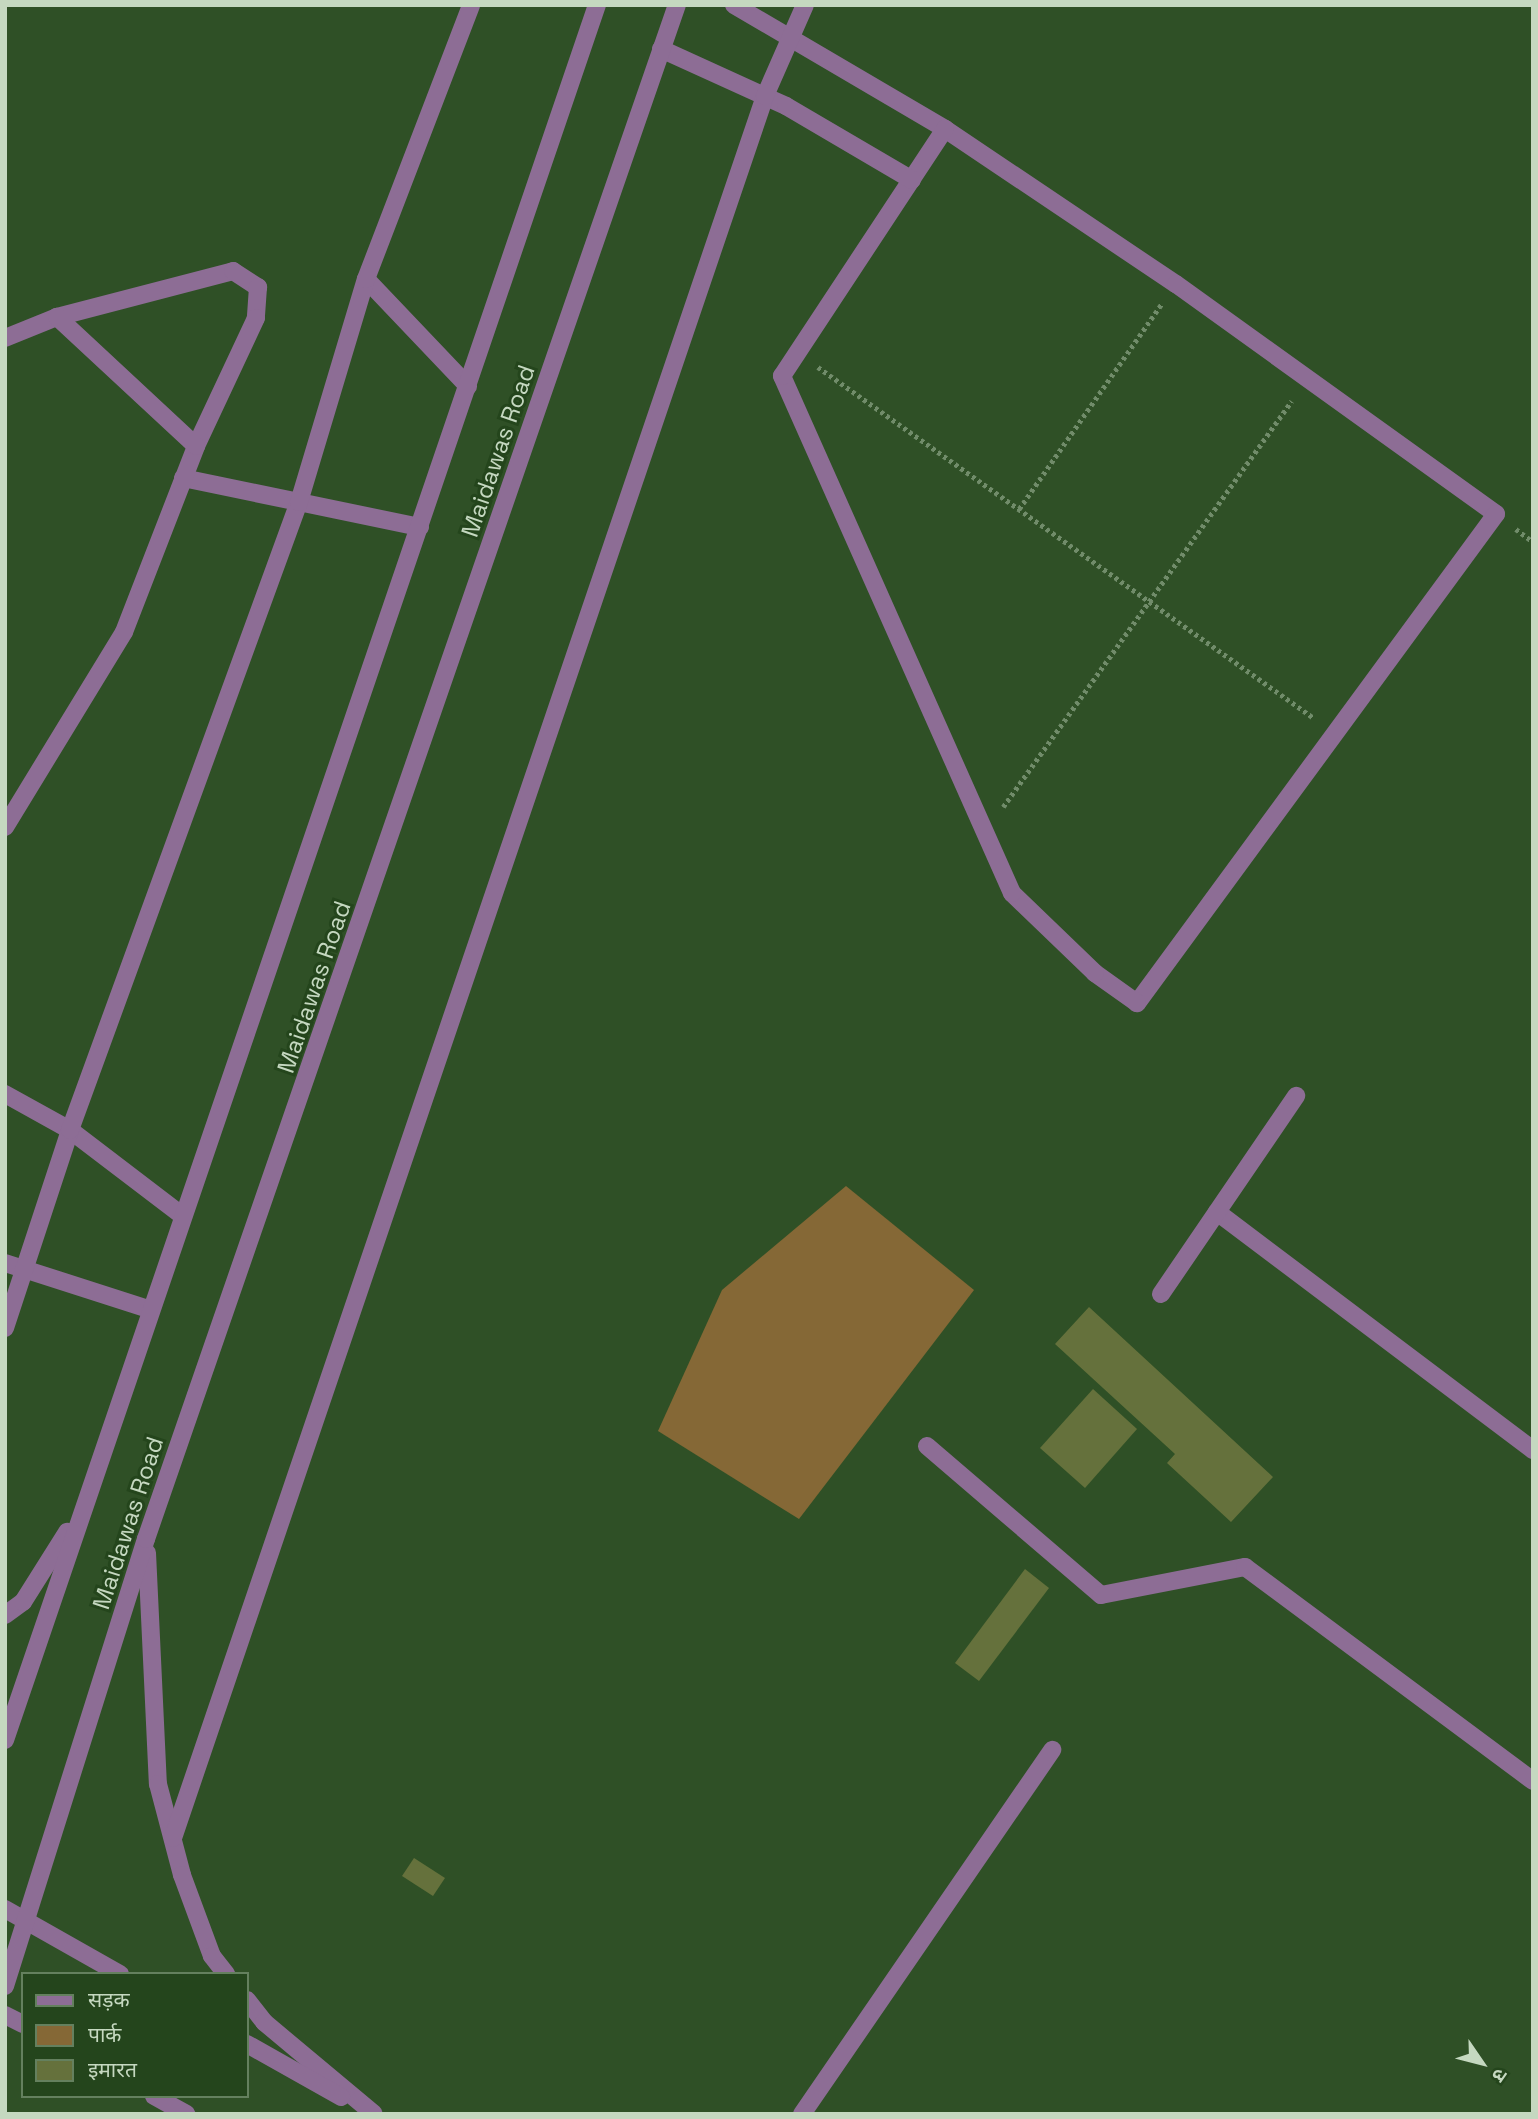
<!DOCTYPE html>
<html>
<head>
<meta charset="utf-8">
<style>
	body { margin:0 }
	#map { position:relative; width:1538px; height:2119px; overflow:hidden; background:#2f5026; font-family:"Space Grotesk","Noto Sans Devanagari",sans-serif }
	div>[style] { position:absolute }
	[style*='--x'] { left:calc(var(--x)*1px); top:calc(var(--y)*1px); width:calc(var(--w)*1px); rotate:calc(var(--a)*1deg) }
	.green>* { inset:0; background:#856836 }
	.building>* { inset:0; background:#65713c }
	.path>* { height:4.5px; margin-top:-2.25px; transform-origin:0; background:repeating-linear-gradient(90deg,#718c6a 0 3.5px,transparent 0 7px) }
	.minor>* { height:18px; margin:-9px; padding:0 9px; transform-origin:9px; border-radius:9px; background:#8d6d95 }
	span { translate:-50% -50%; white-space:nowrap; text-align:center; line-height:1.15; -webkit-text-stroke:6px #24451c; paint-order:stroke }
	.street-label { font-size:24px; color:#c5d8c0 }
	.frame { position:absolute; inset:0; border:7px solid #c5d8c0; pointer-events:none }
	.legend { position:absolute; left:21px; top:1972px; width:228px; height:126px; box-sizing:border-box; background:#24451c; border:2px solid #64805e; margin:0; padding:9px 12px; list-style:none; font-size:21px; color:#c5d8c0 }
	.legend li { display:flex; align-items:center; gap:14px; height:35px }
	.legend b { width:35px; border:2px solid #64805e }
	.north { position:absolute; left:1447px; top:2028px; width:70px; height:70px; -webkit-text-stroke:5px #24451c; paint-order:stroke; rotate:125deg; font-size:19px; font-weight:700; line-height:28px; text-align:center; color:#c5d8c0 }
	.north::after { content:''; display:block; margin:auto; width:24px; height:32px; background:#c5d8c0; clip-path:polygon(50% 0,100% 100%,50% 72%,0 100%) }
</style>
</head>
<body>
<div id="map">
	<div class="green">
		<i style="clip-path:polygon(846px 1186px,974px 1290px,799px 1519px,658px 1431px,722px 1290px)"></i>
	</div>
	<div class="building">
		<i style="clip-path:polygon(1089px 1307px,1273px 1477px,1231px 1522px,1167px 1463px,1175px 1454px,1055px 1344px)"></i>
		<i style="clip-path:polygon(1093px 1389px,1137px 1429px,1085px 1488px,1040px 1448px)"></i>
		<i style="clip-path:polygon(1025px 1569px,1049px 1588px,979px 1681px,955px 1663px)"></i>
		<i style="clip-path:polygon(414px 1858px,445px 1878px,433px 1896px,402px 1876px)"></i>
	</div>
	<div class="path">
		<i style="--x:818;--y:367;--w:608;--a:35.29"></i>
		<i style="--x:1019;--y:509;--w:249;--a:-55.2"></i>
		<i style="--x:1516;--y:529;--w:21;--a:37"></i>
		<i style="--x:1003;--y:807;--w:498;--a:-54.6"></i>
	</div>
	<div class="minor">
		<i style="--x:734;--y:5;--w:245;--a:30.4"></i>
		<i style="--x:945;--y:129;--w:278;--a:33.9"></i>
		<i style="--x:1176;--y:284;--w:394;--a:35.7"></i>
		<i style="--x:1496;--y:514;--w:607;--a:126.28"></i>
		<i style="--x:1137;--y:1003;--w:52;--a:-144.5"></i>
		<i style="--x:1095;--y:973;--w:115;--a:-136.1"></i>
		<i style="--x:1012;--y:893;--w:566;--a:-113.98"></i>
		<i style="--x:782;--y:376;--w:296;--a:-56.6"></i>
		<i style="--x:661;--y:49;--w:137;--a:24.5"></i>
		<i style="--x:786;--y:106;--w:146;--a:30.4"></i>
		<i style="--x:366;--y:279;--w:148;--a:46.4"></i>
		<i style="--x:5;--y:338;--w:56;--a:-22"></i>
		<i style="--x:57;--y:317;--w:182;--a:-14.6"></i>
		<i style="--x:233;--y:271;--w:30;--a:33"></i>
		<i style="--x:258;--y:287;--w:31;--a:94"></i>
		<i style="--x:256;--y:318;--w:141;--a:115.1"></i>
		<i style="--x:183;--y:478;--w:242;--a:11.7"></i>
		<i style="--x:5;--y:827;--w:228;--a:-58.6"></i>
		<i style="--x:124;--y:632;--w:199;--a:-68.8"></i>
		<i style="--x:196;--y:446;--w:190;--a:-137.1"></i>
		<i style="--x:5;--y:1094;--w:74;--a:29"></i>
		<i style="--x:70;--y:1130;--w:142;--a:37.3"></i>
		<i style="--x:1217;--y:1212;--w:396;--a:37"></i>
		<i style="--x:5;--y:1263;--w:153;--a:17.8"></i>
		<i style="--x:1161;--y:1294;--w:240;--a:-55.7"></i>
		<i style="--x:5;--y:1328;--w:208;--a:-71.8"></i>
		<i style="--x:70;--y:1130;--w:668;--a:-69.97"></i>
		<i style="--x:299;--y:502;--w:233;--a:-73.3"></i>
		<i style="--x:366;--y:279;--w:293;--a:-69"></i>
		<i style="--x:927;--y:1446;--w:229;--a:40.6"></i>
		<i style="--x:1101;--y:1595;--w:147;--a:-11"></i>
		<i style="--x:1245;--y:1567;--w:359;--a:36.6"></i>
		<i style="--x:147;--y:1553;--w:231;--a:87.3"></i>
		<i style="--x:158;--y:1784;--w:94;--a:75.2"></i>
		<i style="--x:182;--y:1875;--w:86;--a:69.7"></i>
		<i style="--x:212;--y:1956;--w:23;--a:52"></i>
		<i style="--x:5;--y:1615;--w:22;--a:-36"></i>
		<i style="--x:23;--y:1602;--w:83;--a:-57.8"></i>
		<i style="--x:5;--y:1740;--w:1833;--a:-71.16"></i>
		<i style="--x:173;--y:1838;--w:1840;--a:-71.23"></i>
		<i style="--x:765;--y:96;--w:99;--a:-66.3"></i>
		<i style="--x:5;--y:1909;--w:132;--a:29.5"></i>
		<i style="--x:5;--y:1986;--w:469;--a:-72.5"></i>
		<i style="--x:146;--y:1539;--w:1623;--a:-70.91"></i>
		<i style="--x:247;--y:2000;--w:28;--a:52"></i>
		<i style="--x:264;--y:2022;--w:143;--a:39.9"></i>
		<i style="--x:5;--y:2015;--w:20;--a:27"></i>
		<i style="--x:247;--y:2044;--w:108;--a:29.4"></i>
		<i style="--x:154;--y:2096;--w:37;--a:29"></i>
		<i style="--x:802;--y:2114;--w:442;--a:-55.5"></i>
	</div>
	<div class="street-label">
		<span style="left:498px;top:451px;rotate:-71deg">Maidawas Road</span>
		<span style="left:314px;top:987px;rotate:-71deg">Maidawas Road</span>
		<span style="left:128px;top:1523px;rotate:-72deg">Maidawas Road</span>
	</div>
	<div class="frame"></div>
	<ul class="legend">
	<li><b style="height:9px;background:#8d6d95"></b>सड़क</li>
	<li><b style="height:19px;background:#856836"></b>पार्क</li>
	<li><b style="height:19px;background:#65713c"></b>इमारत</li>
	</ul>
	<div class="north">उ</div>
</div>
</body>
</html>
